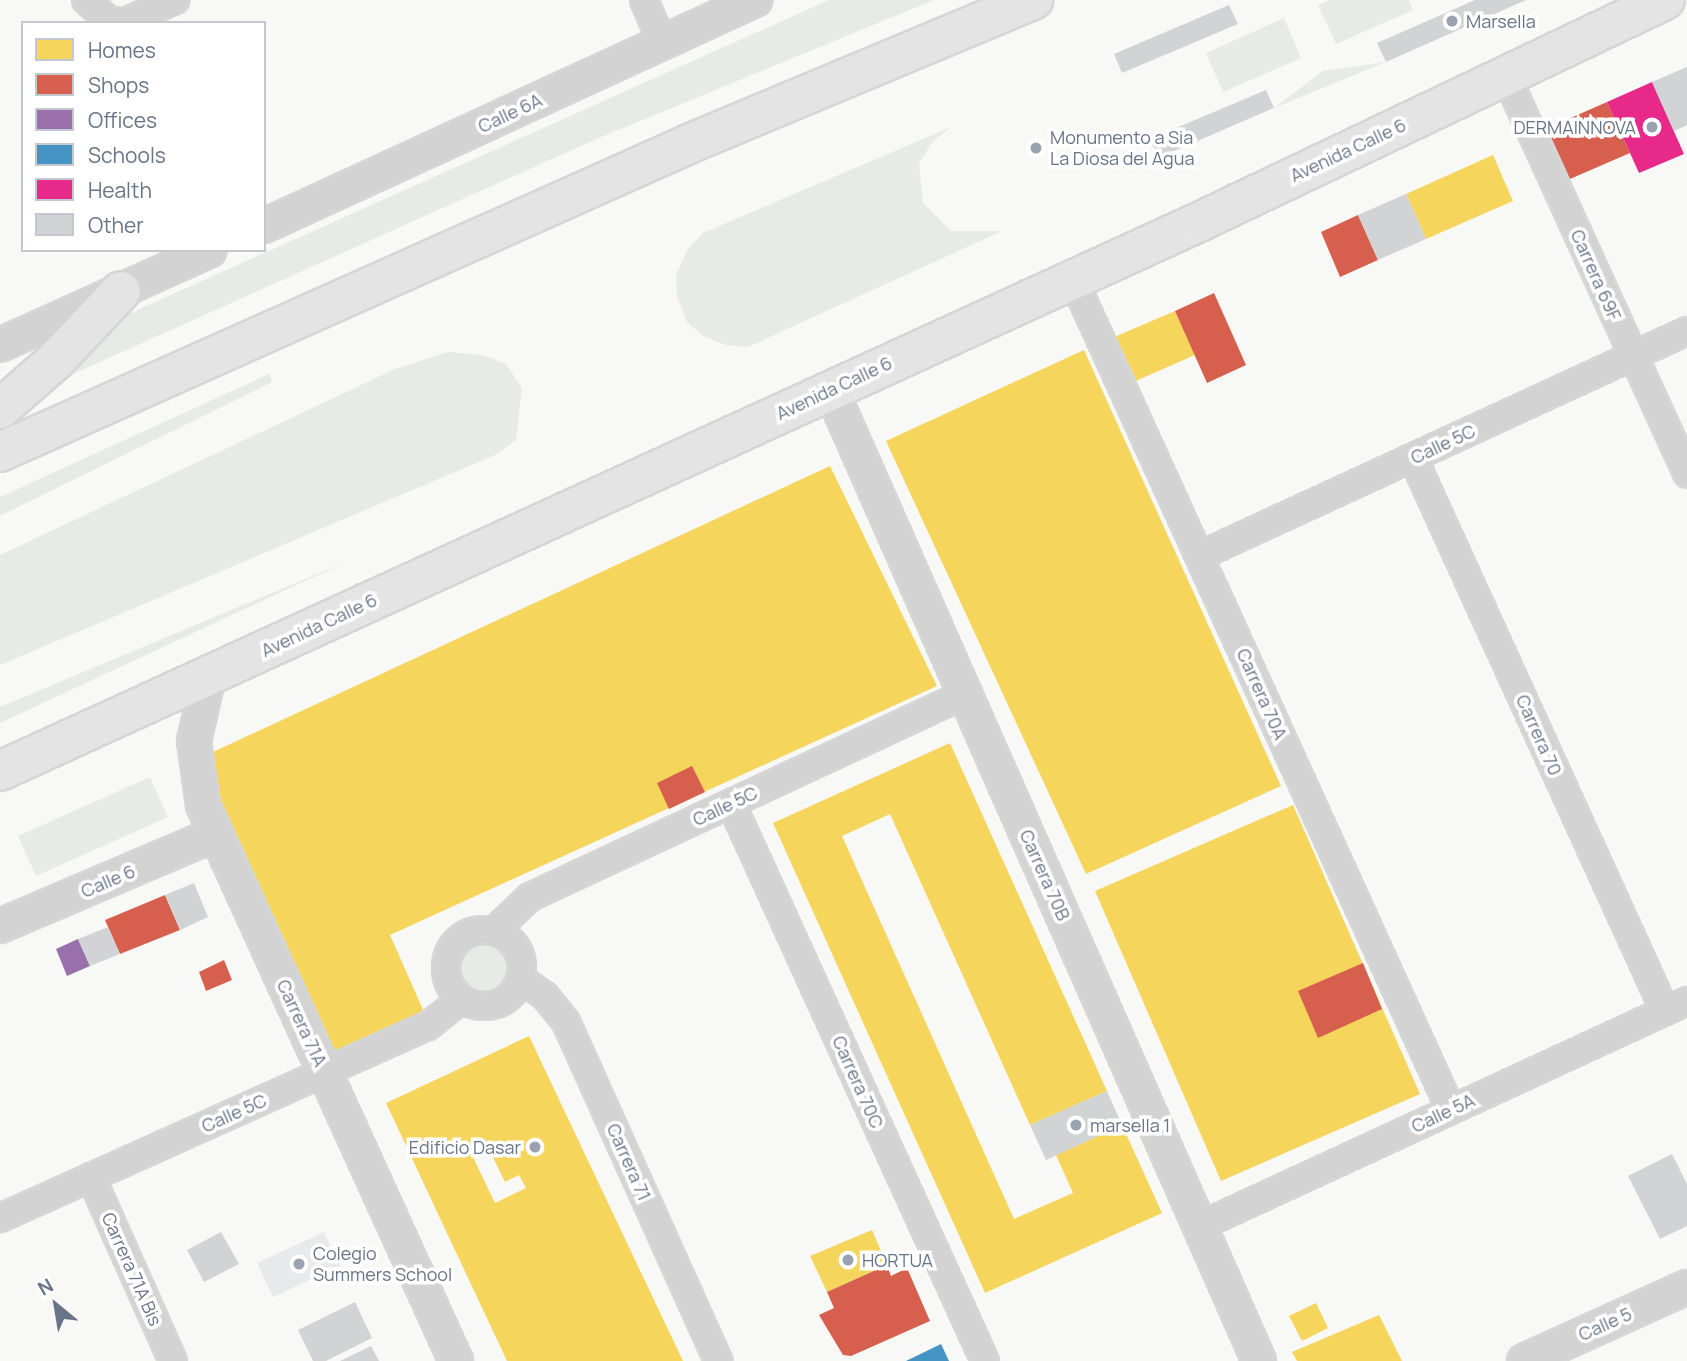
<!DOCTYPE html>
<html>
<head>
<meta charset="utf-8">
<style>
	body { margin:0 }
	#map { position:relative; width:1687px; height:1361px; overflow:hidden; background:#f8f8f7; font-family:Manrope,sans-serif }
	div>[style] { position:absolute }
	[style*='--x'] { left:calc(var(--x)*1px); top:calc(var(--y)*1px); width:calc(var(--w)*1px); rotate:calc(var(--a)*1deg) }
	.built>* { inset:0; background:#e8e9ea }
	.green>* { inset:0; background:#e7ebe5 }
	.round { border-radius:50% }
	.homes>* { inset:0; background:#f6d55c }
	.shops>* { inset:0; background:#d6604d }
	.offices>* { inset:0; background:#9970ab }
	.schools>* { inset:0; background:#4393c3 }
	.health>* { inset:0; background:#e7298a }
	.building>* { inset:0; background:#d2d3d4 }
	.roads { filter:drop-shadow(2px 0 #d5d6d6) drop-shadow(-2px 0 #d5d6d6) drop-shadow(0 2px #d5d6d6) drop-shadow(0 -2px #d5d6d6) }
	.minor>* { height:26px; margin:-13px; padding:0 13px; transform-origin:13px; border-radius:13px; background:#d3d3d4 }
	.minor>.ring { margin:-13px; padding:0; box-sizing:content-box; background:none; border:26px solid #d3d3d4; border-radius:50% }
	.tertiary>* { height:32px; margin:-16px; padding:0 16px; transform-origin:16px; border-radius:16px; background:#d3d3d4 }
	.trunk>* { height:38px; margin:-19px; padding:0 19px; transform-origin:19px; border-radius:19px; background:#e4e4e5 }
	.dots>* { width:19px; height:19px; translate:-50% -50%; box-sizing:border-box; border:4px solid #fff; border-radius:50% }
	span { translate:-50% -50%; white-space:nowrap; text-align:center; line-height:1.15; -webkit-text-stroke:7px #fff; paint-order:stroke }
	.poi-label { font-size:18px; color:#687488 }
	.left { translate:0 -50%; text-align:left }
	.right { translate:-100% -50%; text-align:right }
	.street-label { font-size:18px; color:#687488 }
	.legend { position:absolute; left:21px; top:21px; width:245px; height:231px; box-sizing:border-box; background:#fff; border:2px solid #c3c7cf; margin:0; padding:9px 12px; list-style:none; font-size:21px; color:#687488 }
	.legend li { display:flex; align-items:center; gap:14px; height:35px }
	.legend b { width:35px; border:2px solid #c3c7cf }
	.north { position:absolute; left:21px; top:1270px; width:70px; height:70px; -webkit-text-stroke:5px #fff; paint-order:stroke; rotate:330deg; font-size:19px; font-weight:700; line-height:28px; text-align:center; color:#687488 }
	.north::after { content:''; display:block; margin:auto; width:24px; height:32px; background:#687488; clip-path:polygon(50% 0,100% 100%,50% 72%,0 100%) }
</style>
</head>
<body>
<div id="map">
	<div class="built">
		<i style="clip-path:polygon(324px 1232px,340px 1266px,273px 1297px,257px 1263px)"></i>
	</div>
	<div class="green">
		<i style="clip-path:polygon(829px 0,934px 0,594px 140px,62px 379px,117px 319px)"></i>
		<i style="clip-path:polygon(1330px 0,1409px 0,1413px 10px,1336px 44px,1318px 5px)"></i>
		<i style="clip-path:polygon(1284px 18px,1301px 58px,1223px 92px,1206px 53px)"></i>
		<i style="clip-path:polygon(1386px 62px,1274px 108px,1323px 71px)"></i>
		<i style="clip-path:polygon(951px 127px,932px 142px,919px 164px,923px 203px,951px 231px,1002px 231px,748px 347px,726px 345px,703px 336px,687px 322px,677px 297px,676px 275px,688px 249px,703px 233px)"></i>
		<i style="clip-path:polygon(448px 352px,483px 355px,506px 364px,522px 388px,516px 440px,495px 455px,0 665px,0 555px,395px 369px)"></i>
		<i style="clip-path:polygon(269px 374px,272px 382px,0 516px,0 497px)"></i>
		<i style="clip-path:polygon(348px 561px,0 723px,0 707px)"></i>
		<i style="clip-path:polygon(150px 777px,168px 817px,36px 876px,18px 836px)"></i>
		<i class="round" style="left:456px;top:942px;width:54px;height:54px"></i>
	</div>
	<div class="homes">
		<i style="clip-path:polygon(1493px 155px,1513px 201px,1426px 239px,1406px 194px)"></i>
		<i style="clip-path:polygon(1175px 311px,1195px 355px,1131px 383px,1112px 338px)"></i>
		<i style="clip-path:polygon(1084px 350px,1281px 786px,1086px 874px,886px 441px)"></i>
		<i style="clip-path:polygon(830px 466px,937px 686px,390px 935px,424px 1012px,330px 1058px,200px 758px)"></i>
		<i style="clip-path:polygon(950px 743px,1107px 1091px,1030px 1125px,890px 814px,842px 836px,1014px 1219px,1073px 1193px,1056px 1155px,1122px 1125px,1162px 1213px,985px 1293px,773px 823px)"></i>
		<i style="clip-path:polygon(1293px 805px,1420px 1094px,1221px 1181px,1095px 891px)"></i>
		<i style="clip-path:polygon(evenodd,529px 1036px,581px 1146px,683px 1361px,507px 1361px,386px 1103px,529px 1036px,488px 1147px,505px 1182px,519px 1175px,526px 1188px,495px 1203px,472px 1155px,488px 1147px)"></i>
		<i style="clip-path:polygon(872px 1230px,887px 1265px,827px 1292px,810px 1256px)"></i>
		<i style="clip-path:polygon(1316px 1303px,1328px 1328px,1302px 1341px,1289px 1316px)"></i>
		<i style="clip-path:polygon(1379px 1315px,1402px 1361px,1297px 1361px,1292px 1352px)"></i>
	</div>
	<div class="shops">
		<i style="clip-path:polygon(1607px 102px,1630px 153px,1563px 182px,1541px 131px)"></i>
		<i style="clip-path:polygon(1358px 215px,1378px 260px,1340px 277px,1321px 232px)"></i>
		<i style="clip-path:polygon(1214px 293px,1246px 365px,1207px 383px,1175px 311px)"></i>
		<i style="clip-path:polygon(692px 766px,705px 792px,669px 809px,657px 783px)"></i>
		<i style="clip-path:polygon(165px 895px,180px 930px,120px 954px,105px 920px)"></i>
		<i style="clip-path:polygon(224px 960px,232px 980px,206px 991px,199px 972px)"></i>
		<i style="clip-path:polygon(1363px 963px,1382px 1009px,1318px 1038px,1298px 991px)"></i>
		<i style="clip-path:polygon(887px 1265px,891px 1276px,907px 1268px,930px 1321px,851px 1356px,843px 1355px,819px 1315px,834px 1308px,827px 1292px)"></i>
	</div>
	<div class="offices">
		<i style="clip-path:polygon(78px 939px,90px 966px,67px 976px,56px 949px)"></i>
	</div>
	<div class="schools">
		<i style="clip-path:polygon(941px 1344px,949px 1361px,906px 1361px)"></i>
	</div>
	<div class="health">
		<i style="clip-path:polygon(1652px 82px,1684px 154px,1639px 173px,1607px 102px)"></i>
	</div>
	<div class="building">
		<i style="clip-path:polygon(1475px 0,1526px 0,1386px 62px,1377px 43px)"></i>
		<i style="clip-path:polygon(1229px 5px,1238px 24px,1122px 73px,1114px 54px)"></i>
		<i style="clip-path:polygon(1687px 67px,1687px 125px,1674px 131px,1652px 82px)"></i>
		<i style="clip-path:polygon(1266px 90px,1274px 108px,1158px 158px,1150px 139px)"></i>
		<i style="clip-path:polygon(1406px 194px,1426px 239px,1378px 260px,1358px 215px)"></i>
		<i style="clip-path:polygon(194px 883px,208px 917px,180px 930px,165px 895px)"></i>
		<i style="clip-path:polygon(108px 927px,120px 954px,90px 966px,78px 939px)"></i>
		<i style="clip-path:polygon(1107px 1091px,1122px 1125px,1046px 1160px,1030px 1125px)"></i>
		<i style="clip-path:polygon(1672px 1154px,1687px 1184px,1687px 1226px,1660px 1239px,1628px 1176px)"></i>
		<i style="clip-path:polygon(221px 1232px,239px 1264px,204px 1282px,187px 1250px)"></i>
		<i style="clip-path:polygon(355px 1302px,372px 1338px,326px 1361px,313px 1361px,298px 1330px)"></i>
		<i style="clip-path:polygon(371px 1346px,379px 1361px,340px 1361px)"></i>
	</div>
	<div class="roads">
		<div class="minor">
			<i style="--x:86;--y:0;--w:31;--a:42"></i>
			<i style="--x:109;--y:21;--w:16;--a:4"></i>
			<i style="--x:125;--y:22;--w:55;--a:-23.7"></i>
			<i style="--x:644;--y:0;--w:46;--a:66.8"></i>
			<i style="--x:1506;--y:76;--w:437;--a:65.5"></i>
			<i style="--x:1073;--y:279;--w:913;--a:65.54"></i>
			<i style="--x:1413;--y:458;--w:608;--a:65.5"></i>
			<i style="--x:1199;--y:556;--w:537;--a:-24.75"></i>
			<i style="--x:731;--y:803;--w:613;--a:65.53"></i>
			<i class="ring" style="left:446px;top:930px;width:50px;height:50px"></i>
			<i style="--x:494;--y:931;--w:50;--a:-43.4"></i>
			<i style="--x:530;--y:897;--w:480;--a:-25"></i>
			<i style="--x:520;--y:978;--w:31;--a:36"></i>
			<i style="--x:545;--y:996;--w:33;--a:51"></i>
			<i style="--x:566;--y:1022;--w:372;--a:65.8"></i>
			<i style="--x:91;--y:1177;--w:201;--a:66"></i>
			<i style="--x:0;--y:1218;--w:469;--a:-24.2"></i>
			<i style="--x:428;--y:1026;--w:43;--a:-38.5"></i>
			<i style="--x:1200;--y:1226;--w:536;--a:-24.8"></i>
		</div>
		<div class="tertiary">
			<i style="--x:264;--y:226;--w:541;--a:-24.72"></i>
			<i style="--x:0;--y:345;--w:230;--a:-24.3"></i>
			<i style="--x:831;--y:390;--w:1061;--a:66.21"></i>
			<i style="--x:209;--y:675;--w:68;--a:102.8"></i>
			<i style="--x:194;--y:741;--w:65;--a:82"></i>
			<i style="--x:203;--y:805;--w:611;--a:65.53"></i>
			<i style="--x:0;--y:926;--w:235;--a:-23.1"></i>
			<i style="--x:1524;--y:1361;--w:179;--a:-24.4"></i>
		</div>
		<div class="trunk">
			<i style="--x:0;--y:409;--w:73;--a:-41.1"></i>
			<i style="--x:55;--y:361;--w:96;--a:-46.7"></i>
			<i style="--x:0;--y:452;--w:757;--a:-24.09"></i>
			<i style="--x:691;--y:143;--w:371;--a:-22.7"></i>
			<i style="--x:0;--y:771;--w:1316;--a:-24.6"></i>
			<i style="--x:1197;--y:223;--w:518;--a:-25.48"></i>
		</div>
	</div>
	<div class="dots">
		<i style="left:1452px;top:21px;background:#9aa2af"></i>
		<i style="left:1652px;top:127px;background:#9aa2af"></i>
		<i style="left:1036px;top:148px;background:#9aa2af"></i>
		<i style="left:1076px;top:1125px;background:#9aa2af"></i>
		<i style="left:535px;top:1147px;background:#9aa2af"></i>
		<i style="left:848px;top:1260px;background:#9aa2af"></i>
		<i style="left:299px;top:1264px;background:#9aa2af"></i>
	</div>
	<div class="poi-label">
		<span class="left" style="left:1466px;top:21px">Marsella</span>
		<span class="right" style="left:1636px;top:127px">DERMAINNOVA</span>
		<span class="left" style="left:1050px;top:148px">Monumento a Sia<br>La Diosa del Agua</span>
		<span class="left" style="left:1090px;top:1125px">marsella 1</span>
		<span class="right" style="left:521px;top:1147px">Edificio Dasar</span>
		<span class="left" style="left:313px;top:1264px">Colegio<br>Summers School</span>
		<span class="left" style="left:862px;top:1260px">HORTUA</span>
	</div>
	<div class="street-label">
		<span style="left:510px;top:113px;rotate:-25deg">Calle 6A</span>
		<span style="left:1348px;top:150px;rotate:-25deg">Avenida Calle 6</span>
		<span style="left:1596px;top:275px;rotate:66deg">Carrera 69F</span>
		<span style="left:834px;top:388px;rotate:-25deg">Avenida Calle 6</span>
		<span style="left:1443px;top:444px;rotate:-25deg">Calle 5C</span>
		<span style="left:319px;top:625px;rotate:-25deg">Avenida Calle 6</span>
		<span style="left:1262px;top:694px;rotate:66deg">Carrera 70A</span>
		<span style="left:1539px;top:735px;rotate:66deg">Carrera 70</span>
		<span style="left:725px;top:806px;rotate:-25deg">Calle 5C</span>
		<span style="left:1045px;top:875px;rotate:66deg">Carrera 70B</span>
		<span style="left:108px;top:881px;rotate:-23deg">Calle 6</span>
		<span style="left:302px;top:1023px;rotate:65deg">Carrera 71A</span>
		<span style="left:858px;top:1082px;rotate:66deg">Carrera 70C</span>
		<span style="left:234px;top:1113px;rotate:-24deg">Calle 5C</span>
		<span style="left:1443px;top:1113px;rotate:-25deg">Calle 5A</span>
		<span style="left:629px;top:1162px;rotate:66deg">Carrera 71</span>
		<span style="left:132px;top:1269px;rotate:66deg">Carrera 71A Bis</span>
		<span style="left:1605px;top:1324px;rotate:-24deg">Calle 5</span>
	</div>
	<ul class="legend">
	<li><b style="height:19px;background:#f6d55c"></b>Homes</li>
	<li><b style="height:19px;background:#d6604d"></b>Shops</li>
	<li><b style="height:19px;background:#9970ab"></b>Offices</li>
	<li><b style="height:19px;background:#4393c3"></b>Schools</li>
	<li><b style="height:19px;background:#e7298a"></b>Health</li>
	<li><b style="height:19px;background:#d2d3d4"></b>Other</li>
	</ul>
	<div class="north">N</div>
</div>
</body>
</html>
